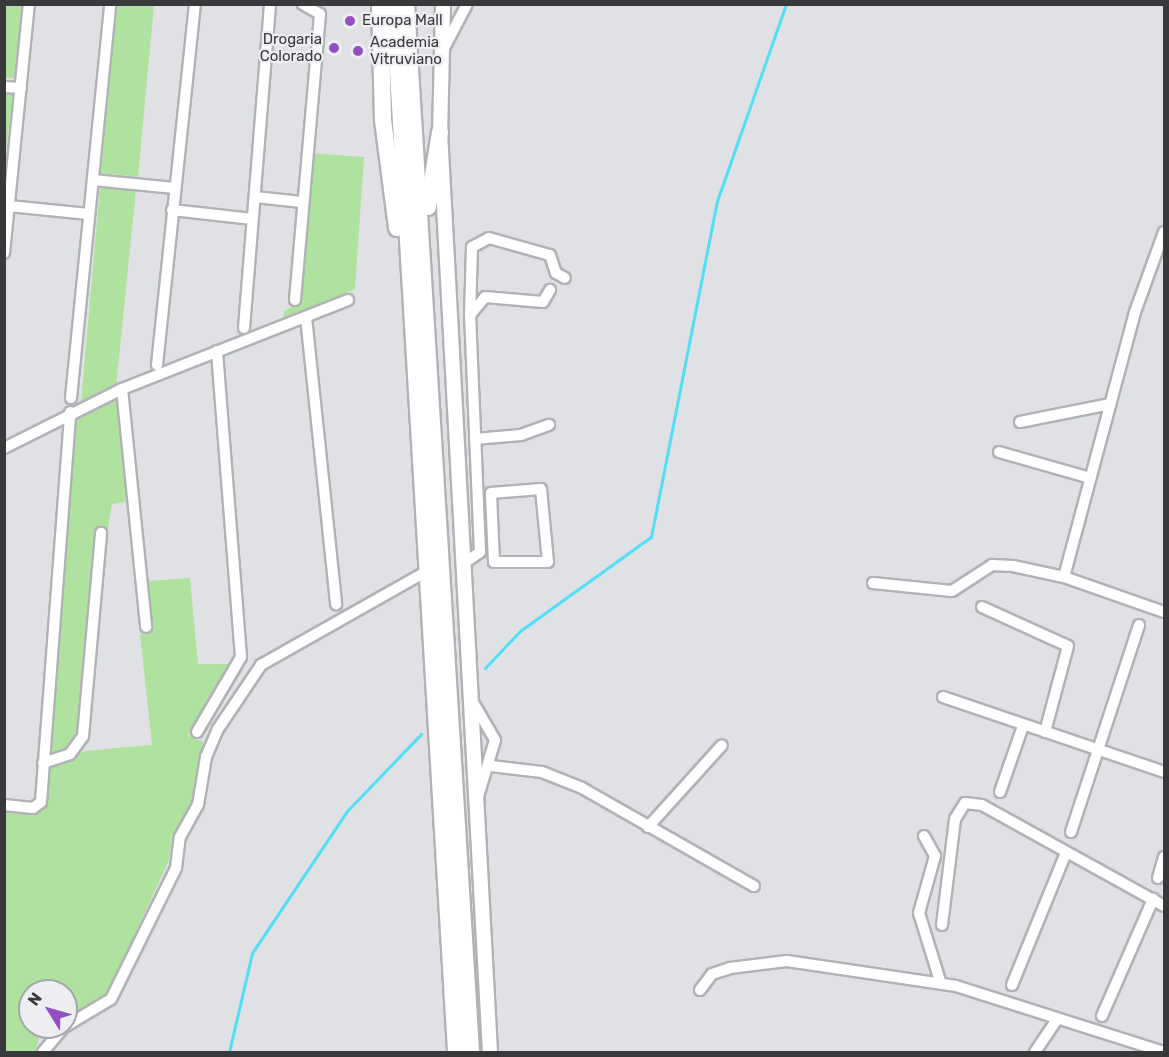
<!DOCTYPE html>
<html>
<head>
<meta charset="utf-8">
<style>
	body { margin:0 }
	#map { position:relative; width:1169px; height:1057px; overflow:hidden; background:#dfe1e5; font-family:Rubik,sans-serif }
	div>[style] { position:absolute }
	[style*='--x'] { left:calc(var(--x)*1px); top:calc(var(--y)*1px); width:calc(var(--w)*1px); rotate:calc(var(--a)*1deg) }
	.green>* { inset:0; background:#b0e29f }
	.stream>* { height:3px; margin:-1.5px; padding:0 1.5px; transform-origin:1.5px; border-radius:1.5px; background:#52dff4 }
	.roads { filter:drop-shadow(2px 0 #b0b2b6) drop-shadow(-2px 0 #b0b2b6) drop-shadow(0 2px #b0b2b6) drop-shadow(0 -2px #b0b2b6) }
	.street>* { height:10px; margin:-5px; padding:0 5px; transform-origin:5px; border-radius:5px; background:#fff }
	.secondary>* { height:14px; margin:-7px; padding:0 7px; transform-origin:7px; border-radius:7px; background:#fff }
	.primary>* { height:16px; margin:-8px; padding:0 8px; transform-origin:8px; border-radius:8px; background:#fff }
	.dots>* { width:16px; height:16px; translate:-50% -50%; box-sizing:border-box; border:3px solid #edeef2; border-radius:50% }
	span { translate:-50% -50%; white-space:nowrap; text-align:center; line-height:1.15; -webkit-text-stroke:4.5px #edeef2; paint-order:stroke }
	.poi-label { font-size:15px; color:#38393b }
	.left { translate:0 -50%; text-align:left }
	.right { translate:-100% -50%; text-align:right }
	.frame { position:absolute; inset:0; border:6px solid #38393b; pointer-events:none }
	.north { position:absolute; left:18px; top:979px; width:60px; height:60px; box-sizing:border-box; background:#edeef2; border:2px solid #a5a6a9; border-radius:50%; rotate:307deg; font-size:16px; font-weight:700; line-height:24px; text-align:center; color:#38393b }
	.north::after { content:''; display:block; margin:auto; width:21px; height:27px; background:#934ec2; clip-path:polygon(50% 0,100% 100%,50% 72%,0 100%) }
</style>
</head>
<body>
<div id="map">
	<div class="green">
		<i style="clip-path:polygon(4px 5px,23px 5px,14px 78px,5px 78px)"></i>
		<i style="clip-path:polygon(117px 5px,154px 5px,138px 177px,101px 173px)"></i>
		<i style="clip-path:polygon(4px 90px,13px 92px,5px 159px,4px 159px)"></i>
		<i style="clip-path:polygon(312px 153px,364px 157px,355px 289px,283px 319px,284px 311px,301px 303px)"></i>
		<i style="clip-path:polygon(100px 187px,136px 190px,116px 387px,81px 402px)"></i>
		<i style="clip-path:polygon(119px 396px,126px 502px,112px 504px,108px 529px,98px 529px,79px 732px,64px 752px,51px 753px,47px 749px,73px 416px)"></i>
		<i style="clip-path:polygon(190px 578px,198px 664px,230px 664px,188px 736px,203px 742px,191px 810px,172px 837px,169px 860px,104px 1001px,66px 1017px,66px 991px,30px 991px,30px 1027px,51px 1027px,40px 1034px,35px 1052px,5px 1052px,4px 808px,42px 811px,49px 769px,85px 751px,152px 745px,140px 634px,151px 633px,147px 581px)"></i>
	</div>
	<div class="stream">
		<i style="--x:485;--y:668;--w:51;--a:-46.6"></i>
		<i style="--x:520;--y:631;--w:161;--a:-35.7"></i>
		<i style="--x:651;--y:537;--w:342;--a:-78.9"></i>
		<i style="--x:717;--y:201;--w:209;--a:-70.7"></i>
		<i style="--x:229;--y:1052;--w:102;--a:-76.9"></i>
		<i style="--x:252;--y:953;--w:171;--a:-56.2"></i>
		<i style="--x:347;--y:811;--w:107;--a:-46.1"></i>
	</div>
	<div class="roads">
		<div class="street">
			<i style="--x:441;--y:54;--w:56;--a:-62.5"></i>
			<i style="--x:4;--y:87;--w:17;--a:3"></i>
			<i style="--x:93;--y:180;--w:82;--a:5.6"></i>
			<i style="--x:255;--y:197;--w:47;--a:6.1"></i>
			<i style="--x:9;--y:206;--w:80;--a:5.7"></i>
			<i style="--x:172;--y:210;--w:81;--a:6.4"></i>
			<i style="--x:4;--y:253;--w:250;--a:-84.3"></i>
			<i style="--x:295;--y:300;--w:287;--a:-85"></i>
			<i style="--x:320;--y:14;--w:20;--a:-150"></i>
			<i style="--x:470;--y:315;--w:23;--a:-50"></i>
			<i style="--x:485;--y:297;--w:58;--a:4.9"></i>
			<i style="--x:543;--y:302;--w:14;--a:-60"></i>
			<i style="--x:306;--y:317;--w:289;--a:84"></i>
			<i style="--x:244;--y:328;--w:325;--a:-85.4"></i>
			<i style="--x:157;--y:365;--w:363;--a:-84"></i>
			<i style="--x:122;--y:389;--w:239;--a:84.2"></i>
			<i style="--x:71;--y:398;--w:396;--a:-84.3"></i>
			<i style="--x:1020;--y:422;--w:92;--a:-11.3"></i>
			<i style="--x:475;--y:439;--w:46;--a:-5"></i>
			<i style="--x:521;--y:435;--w:30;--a:-20"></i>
			<i style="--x:4;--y:448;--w:132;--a:-26.6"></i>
			<i style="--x:122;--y:389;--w:243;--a:-21.5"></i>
			<i style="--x:999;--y:452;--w:95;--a:15.9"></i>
			<i style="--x:541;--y:489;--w:73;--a:84.5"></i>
			<i style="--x:548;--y:562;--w:54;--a:180"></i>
			<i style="--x:494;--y:562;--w:69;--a:-92.5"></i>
			<i style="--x:491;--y:493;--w:50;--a:-4.6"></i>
			<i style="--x:463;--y:564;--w:21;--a:-35"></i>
			<i style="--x:480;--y:552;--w:237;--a:-92.4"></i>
			<i style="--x:470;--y:315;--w:68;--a:-88.3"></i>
			<i style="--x:472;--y:247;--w:19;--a:-28"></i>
			<i style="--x:489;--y:238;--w:63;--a:15.6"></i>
			<i style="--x:550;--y:255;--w:19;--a:72"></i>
			<i style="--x:556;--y:273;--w:10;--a:29"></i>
			<i style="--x:1064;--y:577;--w:274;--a:-75"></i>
			<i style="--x:1135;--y:312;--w:85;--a:-70.1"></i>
			<i style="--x:873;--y:583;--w:79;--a:5.8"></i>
			<i style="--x:952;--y:591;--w:48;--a:-33"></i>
			<i style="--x:992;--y:565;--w:21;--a:3"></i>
			<i style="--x:1013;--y:566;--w:52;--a:12.2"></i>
			<i style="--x:1064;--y:577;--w:106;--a:19.3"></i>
			<i style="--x:982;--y:607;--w:94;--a:24.4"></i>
			<i style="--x:1068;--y:646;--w:89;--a:105"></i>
			<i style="--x:470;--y:697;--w:50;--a:59.8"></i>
			<i style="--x:495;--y:740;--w:63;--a:106.7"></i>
			<i style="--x:943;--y:697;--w:233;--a:18.7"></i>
			<i style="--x:197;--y:732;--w:87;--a:-59.6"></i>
			<i style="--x:241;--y:657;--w:307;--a:-94.5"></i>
			<i style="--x:43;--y:763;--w:28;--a:-18"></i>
			<i style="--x:70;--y:754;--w:22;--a:-54"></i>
			<i style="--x:83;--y:736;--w:204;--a:-84.9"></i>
			<i style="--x:491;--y:766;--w:51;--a:6.7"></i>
			<i style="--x:542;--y:772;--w:43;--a:21.8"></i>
			<i style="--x:582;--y:788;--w:198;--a:29.7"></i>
			<i style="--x:1000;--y:792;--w:70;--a:-70.8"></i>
			<i style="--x:4;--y:805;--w:29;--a:6"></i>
			<i style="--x:33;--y:808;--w:10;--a:-37"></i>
			<i style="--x:41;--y:802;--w:391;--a:-85.7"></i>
			<i style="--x:648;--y:827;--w:110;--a:-47.9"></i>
			<i style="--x:1071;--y:832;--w:218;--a:-71.8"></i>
			<i style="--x:924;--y:836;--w:23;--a:61"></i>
			<i style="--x:935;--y:856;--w:59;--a:105.7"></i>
			<i style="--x:919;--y:913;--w:74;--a:72.8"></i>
			<i style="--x:1158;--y:878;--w:22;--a:-74"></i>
			<i style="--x:942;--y:925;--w:107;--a:-83"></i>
			<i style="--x:955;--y:819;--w:19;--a:-58"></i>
			<i style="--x:965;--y:803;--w:17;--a:7"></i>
			<i style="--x:982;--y:805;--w:208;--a:29"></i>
			<i style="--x:1012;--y:985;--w:143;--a:-67.8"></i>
			<i style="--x:700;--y:990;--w:20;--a:-53"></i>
			<i style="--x:712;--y:974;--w:19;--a:-18"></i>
			<i style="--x:730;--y:968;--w:57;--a:-7"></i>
			<i style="--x:787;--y:961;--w:171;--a:8.4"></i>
			<i style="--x:956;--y:986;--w:218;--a:17.6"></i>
			<i style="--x:1102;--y:1016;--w:128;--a:-66.4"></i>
			<i style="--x:66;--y:1026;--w:52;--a:-31"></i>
			<i style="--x:111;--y:999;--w:146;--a:-63.6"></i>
			<i style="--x:176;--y:868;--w:31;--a:-83"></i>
			<i style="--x:180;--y:837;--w:37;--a:-61"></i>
			<i style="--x:198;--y:805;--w:49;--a:-80.5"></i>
			<i style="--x:206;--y:757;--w:30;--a:-67"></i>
			<i style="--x:218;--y:729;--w:77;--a:-56.1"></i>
			<i style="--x:261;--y:665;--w:191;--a:-29.5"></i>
			<i style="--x:43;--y:1052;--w:33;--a:-50"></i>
			<i style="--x:1035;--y:1052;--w:40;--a:-56"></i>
		</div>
		<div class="secondary">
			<i style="--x:443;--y:4;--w:128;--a:91.3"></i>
			<i style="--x:440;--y:132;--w:921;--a:86.89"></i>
		</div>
		<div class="primary">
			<i style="--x:380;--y:4;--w:116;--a:88.5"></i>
			<i style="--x:383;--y:120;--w:109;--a:82.6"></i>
			<i style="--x:394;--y:4;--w:1050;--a:86.61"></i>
			<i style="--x:406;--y:4;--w:1050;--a:86.45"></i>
			<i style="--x:428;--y:207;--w:76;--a:-80.9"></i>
		</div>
	</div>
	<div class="dots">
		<i style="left:350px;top:21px;background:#934ec2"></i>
		<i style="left:334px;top:48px;background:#934ec2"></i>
		<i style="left:358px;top:51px;background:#934ec2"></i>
	</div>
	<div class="poi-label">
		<span class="left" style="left:362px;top:21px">Europa Mall</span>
		<span class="right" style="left:322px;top:48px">Drogaria<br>Colorado</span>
		<span class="left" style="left:370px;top:51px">Academia<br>Vitruviano</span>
	</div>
	<div class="frame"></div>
	<div class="north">N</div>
</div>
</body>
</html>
